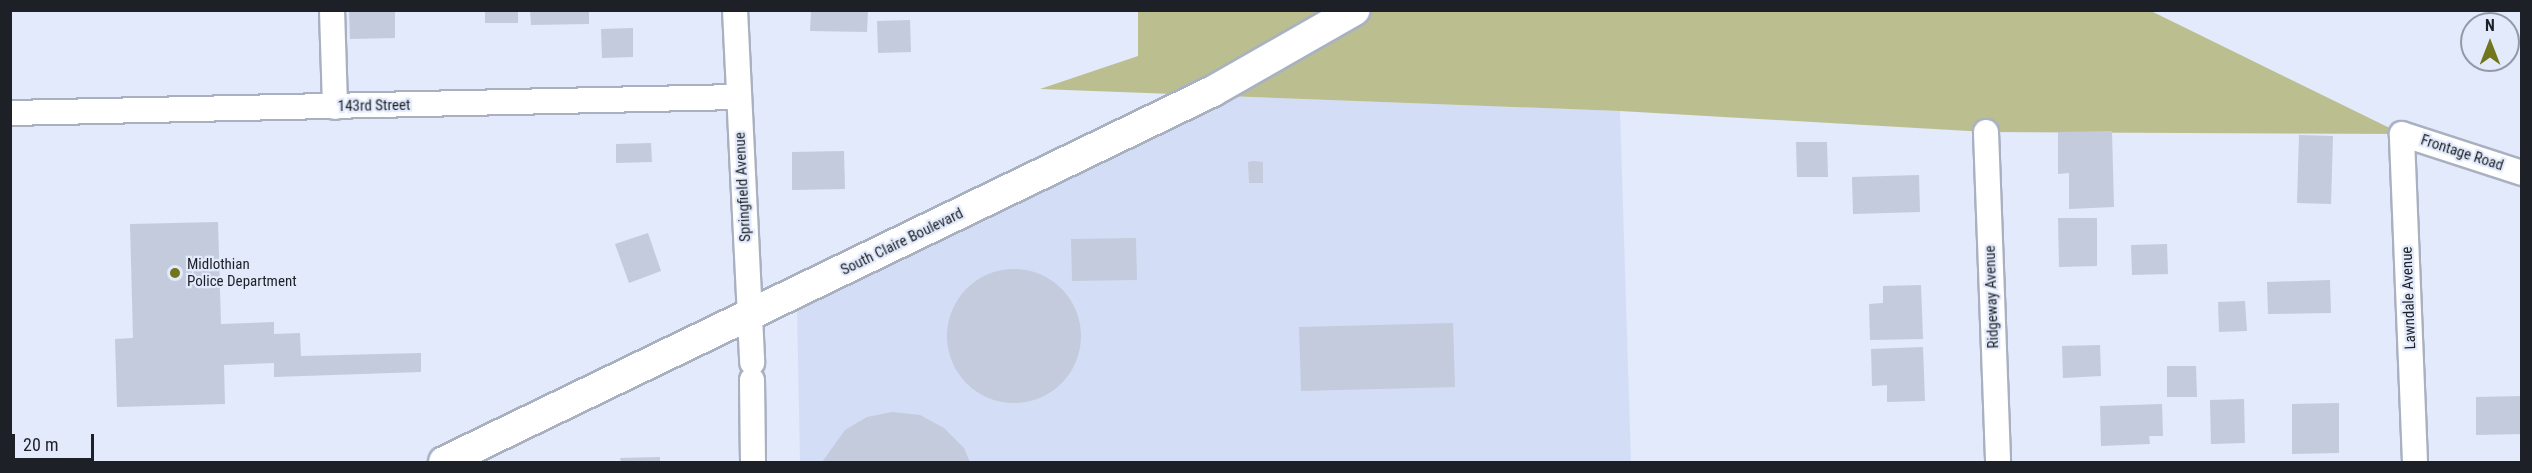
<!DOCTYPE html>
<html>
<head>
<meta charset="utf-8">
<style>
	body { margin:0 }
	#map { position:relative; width:2532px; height:473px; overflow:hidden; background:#e2eafb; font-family:"Roboto Condensed",sans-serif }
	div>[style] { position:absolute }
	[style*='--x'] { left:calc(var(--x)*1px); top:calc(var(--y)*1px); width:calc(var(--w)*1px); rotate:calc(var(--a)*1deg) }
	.built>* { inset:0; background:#d3def6 }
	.green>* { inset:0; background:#bbbf90 }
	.building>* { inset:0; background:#c3cbdc }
	.round { border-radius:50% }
	.roads { filter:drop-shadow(2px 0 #a9b1c1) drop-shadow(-2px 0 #a9b1c1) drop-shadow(0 2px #a9b1c1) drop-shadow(0 -2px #a9b1c1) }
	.minor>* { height:24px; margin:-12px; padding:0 12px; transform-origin:12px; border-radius:12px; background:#fff }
	.tertiary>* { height:30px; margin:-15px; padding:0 15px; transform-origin:15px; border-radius:15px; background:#fff }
	.dots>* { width:16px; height:16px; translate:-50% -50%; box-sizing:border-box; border:3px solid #e2eafb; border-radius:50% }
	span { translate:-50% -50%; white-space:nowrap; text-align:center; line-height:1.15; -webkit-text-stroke:4.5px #e2eafb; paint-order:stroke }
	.street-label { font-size:15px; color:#1d2026 }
	.poi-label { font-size:15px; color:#1d2026 }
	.left { translate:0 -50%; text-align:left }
	.frame { position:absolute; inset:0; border:12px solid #1d2026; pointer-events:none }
	.north { position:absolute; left:2460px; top:12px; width:60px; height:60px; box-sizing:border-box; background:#e2eafb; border:2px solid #9399a6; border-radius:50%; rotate:0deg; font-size:16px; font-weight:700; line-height:24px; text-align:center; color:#1d2026 }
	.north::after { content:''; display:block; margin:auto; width:21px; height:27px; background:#71751d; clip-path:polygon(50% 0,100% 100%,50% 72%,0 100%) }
	.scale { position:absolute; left:12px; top:434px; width:82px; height:27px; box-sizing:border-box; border:3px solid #1d2026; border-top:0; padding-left:8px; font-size:18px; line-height:21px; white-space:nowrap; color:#1d2026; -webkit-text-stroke:4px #e2eafb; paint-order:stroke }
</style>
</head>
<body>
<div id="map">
	<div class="built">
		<i style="clip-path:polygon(1226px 96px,1620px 111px,1631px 462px,800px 462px,797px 306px)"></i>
	</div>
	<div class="green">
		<i style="clip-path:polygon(2149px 10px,2402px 134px,1986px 132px,1620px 111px,1040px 89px,1138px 56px,1138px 11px)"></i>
	</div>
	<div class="building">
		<i style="clip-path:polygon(349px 10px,395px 10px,395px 38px,350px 39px)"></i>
		<i style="clip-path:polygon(485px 10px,518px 10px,518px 23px,485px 23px)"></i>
		<i style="clip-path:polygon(530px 10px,589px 10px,589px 24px,531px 25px)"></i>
		<i style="clip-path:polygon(811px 10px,868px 10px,867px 32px,810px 31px)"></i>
		<i style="clip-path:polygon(910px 20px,911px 52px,878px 53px,877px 21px)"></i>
		<i style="clip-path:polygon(633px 28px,633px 57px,602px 58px,601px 29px)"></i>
		<i style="clip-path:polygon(2112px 131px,2114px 207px,2069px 209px,2069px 173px,2058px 174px,2058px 132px)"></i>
		<i style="clip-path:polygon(2299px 135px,2333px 136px,2331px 204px,2297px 203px)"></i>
		<i style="clip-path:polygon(1796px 142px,1827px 142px,1828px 177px,1797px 177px)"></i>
		<i style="clip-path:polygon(651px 143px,652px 162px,616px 163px,616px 144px)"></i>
		<i style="clip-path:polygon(844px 151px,845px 189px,792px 190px,792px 152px)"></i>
		<i style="clip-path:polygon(1253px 161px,1263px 162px,1263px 183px,1249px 183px,1248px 162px)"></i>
		<i style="clip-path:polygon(1919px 175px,1920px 212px,1853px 214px,1852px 177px)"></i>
		<i style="clip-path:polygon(2058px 218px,2097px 218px,2097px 266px,2059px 267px)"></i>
		<i style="clip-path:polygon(218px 222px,221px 324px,274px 322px,274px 334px,300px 333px,301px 356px,421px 353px,421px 372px,274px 377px,274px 363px,224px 365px,225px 404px,117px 407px,115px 339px,133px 338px,130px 224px)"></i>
		<i style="clip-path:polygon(648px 233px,661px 271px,629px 283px,615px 244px)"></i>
		<i style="clip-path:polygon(1136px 238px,1137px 280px,1072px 281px,1071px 239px)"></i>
		<i style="clip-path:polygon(2167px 244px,2168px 274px,2132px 275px,2131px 245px)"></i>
		<i class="round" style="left:947px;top:269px;width:134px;height:134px"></i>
		<i style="clip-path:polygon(2330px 280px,2331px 313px,2268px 314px,2267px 282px)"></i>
		<i style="clip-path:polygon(1921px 285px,1923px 339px,1870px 340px,1869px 304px,1883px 303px,1883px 286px)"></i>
		<i style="clip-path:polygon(2245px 301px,2247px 331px,2219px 332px,2218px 302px)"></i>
		<i style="clip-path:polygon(1453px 323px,1455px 387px,1301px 391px,1299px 327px)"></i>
		<i style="clip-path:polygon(2100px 345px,2101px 376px,2063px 378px,2062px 346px)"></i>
		<i style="clip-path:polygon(1923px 347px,1925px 401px,1887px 402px,1887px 385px,1872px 386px,1871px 349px)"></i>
		<i style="clip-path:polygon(2167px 366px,2196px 366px,2197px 397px,2167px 397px)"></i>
		<i style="clip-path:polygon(2522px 396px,2522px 434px,2476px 435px,2476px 397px)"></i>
		<i style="clip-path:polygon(2244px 399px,2245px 443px,2211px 444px,2210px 400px)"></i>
		<i style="clip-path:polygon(2339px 403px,2339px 453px,2292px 454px,2292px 404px)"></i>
		<i style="clip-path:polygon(2162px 404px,2163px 436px,2149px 436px,2150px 444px,2101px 446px,2100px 406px)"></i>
		<i style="clip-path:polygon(892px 412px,920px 415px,944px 428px,964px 448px,970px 462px,822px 462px,845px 430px,867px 417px)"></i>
		<i style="clip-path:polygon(660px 457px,660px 462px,621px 462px,620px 458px)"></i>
	</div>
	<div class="roads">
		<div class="minor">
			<i style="--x:332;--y:10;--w:97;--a:88.2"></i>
			<i style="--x:735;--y:10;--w:353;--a:87.2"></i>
			<i style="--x:10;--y:113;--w:728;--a:-1.26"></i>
			<i style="--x:1986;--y:132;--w:330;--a:87.9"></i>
			<i style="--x:752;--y:380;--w:82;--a:89.3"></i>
			<i style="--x:2415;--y:462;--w:328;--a:-92.3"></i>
			<i style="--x:2402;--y:134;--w:126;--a:18"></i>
		</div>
		<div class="tertiary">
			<i style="--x:444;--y:462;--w:854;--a:-25.75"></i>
			<i style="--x:1213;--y:91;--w:163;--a:-29.7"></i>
		</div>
	</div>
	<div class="dots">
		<i style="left:175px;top:273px;background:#71751d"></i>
	</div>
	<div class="street-label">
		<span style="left:374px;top:106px;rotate:-1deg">143rd Street</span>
		<span style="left:2462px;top:153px;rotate:18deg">Frontage Road</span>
		<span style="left:743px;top:187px;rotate:-93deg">Springfield Avenue</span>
		<span style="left:902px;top:242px;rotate:-26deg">South Claire Boulevard</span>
		<span style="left:1992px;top:297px;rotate:-92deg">Ridgeway Avenue</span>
		<span style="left:2409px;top:298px;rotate:-92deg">Lawndale Avenue</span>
	</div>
	<div class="poi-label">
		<span class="left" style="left:187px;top:273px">Midlothian<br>Police Department</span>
	</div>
	<div class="frame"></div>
	<div class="north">N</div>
	<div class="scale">20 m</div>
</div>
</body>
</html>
